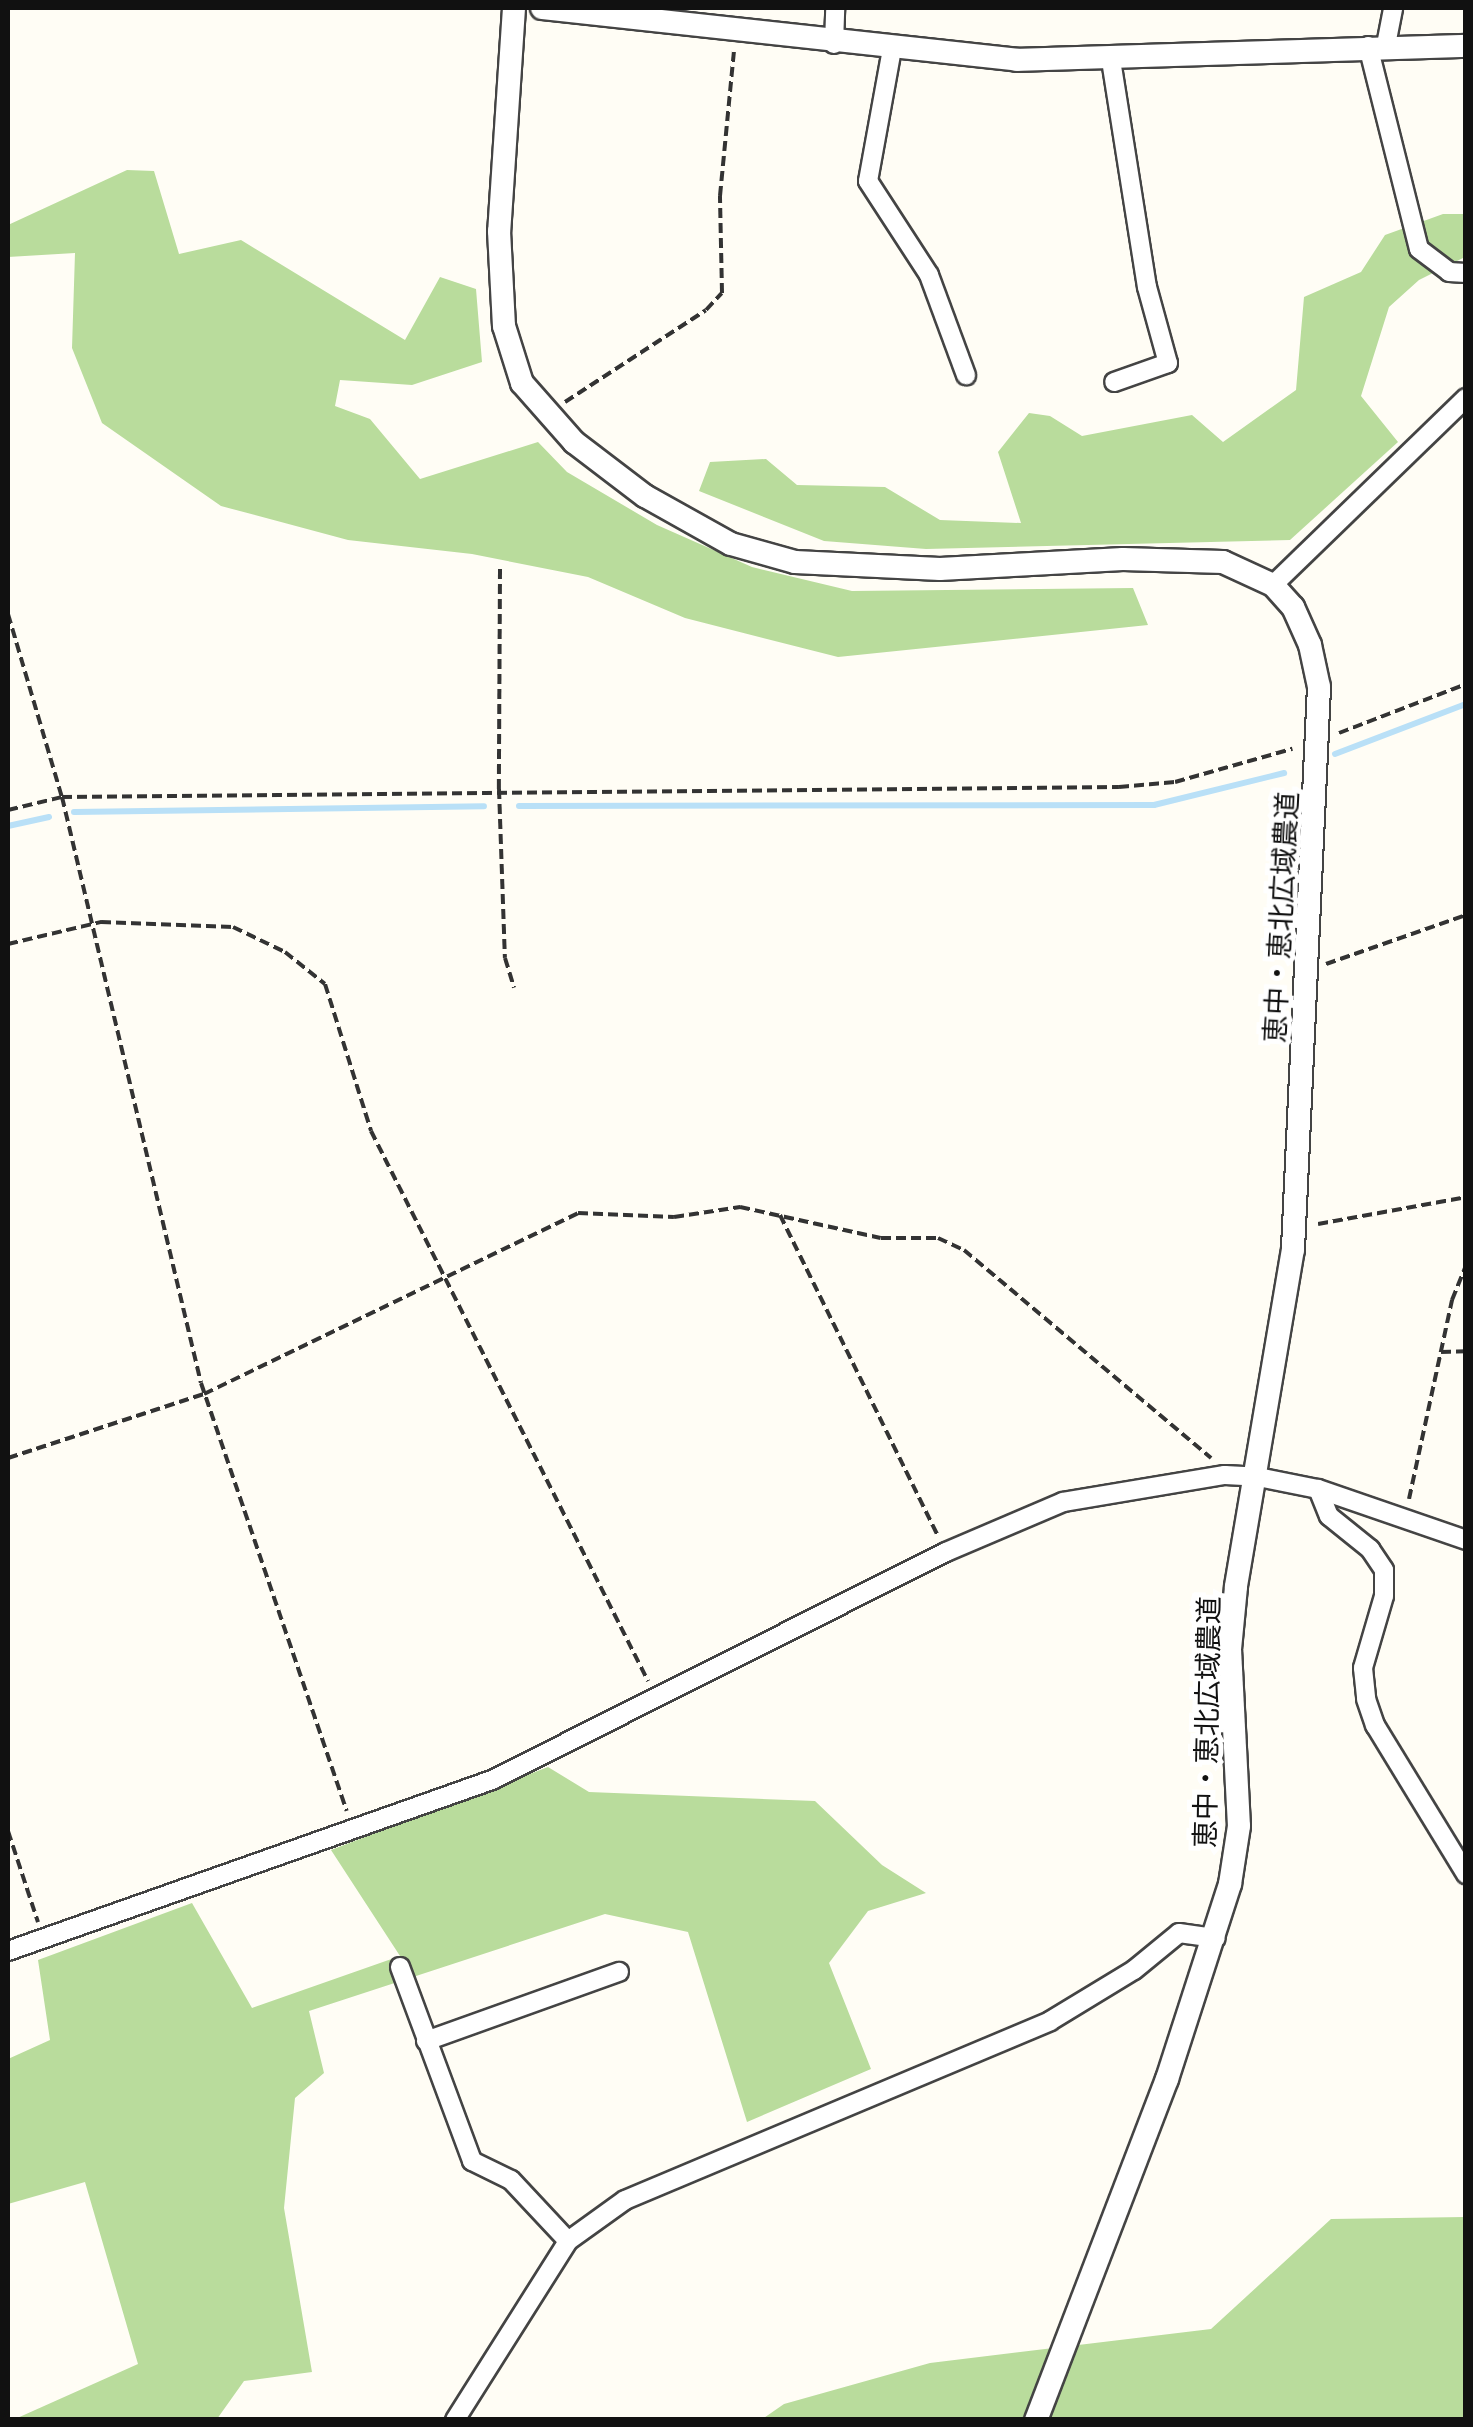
<!DOCTYPE html>
<html>
<head>
<meta charset="utf-8">
<style>
	body { margin:0 }
	#map { position:relative; width:1473px; height:2427px; overflow:hidden; background:#fffdf5; font-family:Literata,"Noto Sans JP",serif }
	div>[style] { position:absolute }
	[style*='--x'] { left:calc(var(--x)*1px); top:calc(var(--y)*1px); width:calc(var(--w)*1px); rotate:calc(var(--a)*1deg) }
	.forest>* { inset:0; background:#b9dc9c }
	.stream>* { height:6px; margin:-3px; padding:0 3px; transform-origin:3px; border-radius:3px; background:#b9e0f7 }
	.path>* { height:4px; margin-top:-2px; transform-origin:0; background:repeating-linear-gradient(90deg,#333 0 10px,transparent 0 15px) }
	.roads { filter:drop-shadow(2px 0 #444) drop-shadow(-2px 0 #444) drop-shadow(0 2px #444) drop-shadow(0 -2px #444) }
	.minor>* { height:18px; margin:-9px; padding:0 9px; transform-origin:9px; border-radius:9px; background:#fff }
	.tertiary>* { height:22px; margin:-11px; padding:0 11px; transform-origin:11px; border-radius:11px; background:#fff }
	span { translate:-50% -50%; white-space:nowrap; text-align:center; line-height:1.15; -webkit-text-stroke:10px #fff; paint-order:stroke }
	.street-label { font-size:28px; color:#111 }
	.frame { position:absolute; inset:0; border:10px solid #111; pointer-events:none }
</style>
</head>
<body>
<div id="map">
	<div class="forest">
		<i style="clip-path:polygon(127px 170px,154px 171px,179px 254px,241px 240px,405px 340px,440px 277px,476px 289px,482px 362px,412px 385px,340px 380px,335px 406px,370px 419px,420px 479px,538px 442px,567px 472px,657px 525px,752px 567px,852px 591px,1133px 588px,1148px 625px,838px 657px,685px 618px,588px 577px,472px 554px,348px 540px,221px 506px,102px 423px,72px 348px,75px 253px,8px 257px,8px 225px)"></i>
		<i style="clip-path:polygon(1443px 214px,1465px 214px,1465px 257px,1419px 280px,1389px 307px,1361px 396px,1398px 442px,1290px 540px,926px 549px,824px 541px,699px 491px,710px 462px,766px 459px,797px 485px,885px 487px,940px 520px,1021px 523px,998px 452px,1029px 413px,1050px 416px,1082px 436px,1192px 415px,1223px 442px,1296px 390px,1304px 297px,1361px 272px,1385px 235px)"></i>
		<i style="clip-path:polygon(548px 1767px,589px 1792px,815px 1801px,882px 1865px,926px 1893px,868px 1911px,829px 1963px,871px 2069px,747px 2122px,688px 1932px,605px 1914px,309px 2011px,324px 2073px,295px 2098px,284px 2208px,312px 2372px,244px 2381px,217px 2419px,15px 2419px,138px 2364px,85px 2182px,8px 2204px,8px 2059px,50px 2040px,38px 1960px,192px 1903px,252px 2008px,400px 1956px,331px 1850px)"></i>
		<i style="clip-path:polygon(1465px 2217px,1465px 2419px,761px 2420px,784px 2404px,930px 2363px,1211px 2329px,1331px 2219px)"></i>
	</div>
	<div class="stream">
		<i style="--x:1335;--y:754;--w:140;--a:-20.9"></i>
		<i style="--x:519;--y:806;--w:635;--a:-0.09"></i>
		<i style="--x:1154;--y:805;--w:134;--a:-13.8"></i>
		<i style="--x:74;--y:812;--w:410;--a:-0.8"></i>
		<i style="--x:8;--y:826;--w:42;--a:-12.4"></i>
	</div>
	<div class="path">
		<i style="--x:565;--y:402;--w:168;--a:-33.1"></i>
		<i style="--x:706;--y:310;--w:23;--a:-47"></i>
		<i style="--x:722;--y:293;--w:97;--a:-91.2"></i>
		<i style="--x:720;--y:196;--w:146;--a:-84.5"></i>
		<i style="--x:500;--y:569;--w:220;--a:90.3"></i>
		<i style="--x:499;--y:789;--w:169;--a:88"></i>
		<i style="--x:505;--y:958;--w:31;--a:73"></i>
		<i style="--x:8;--y:614;--w:191;--a:73.6"></i>
		<i style="--x:62;--y:797;--w:602;--a:76.66"></i>
		<i style="--x:201;--y:1383;--w:452;--a:71.2"></i>
		<i style="--x:1339;--y:733;--w:136;--a:-21.1"></i>
		<i style="--x:8;--y:810;--w:56;--a:-13.5"></i>
		<i style="--x:62;--y:797;--w:1057;--a:-0.54"></i>
		<i style="--x:1119;--y:787;--w:56;--a:-5.1"></i>
		<i style="--x:1175;--y:782;--w:122;--a:-15.8"></i>
		<i style="--x:8;--y:944;--w:96;--a:-13.3"></i>
		<i style="--x:101;--y:922;--w:132;--a:2.2"></i>
		<i style="--x:233;--y:927;--w:58;--a:25.7"></i>
		<i style="--x:285;--y:952;--w:51;--a:38.7"></i>
		<i style="--x:325;--y:984;--w:154;--a:72.6"></i>
		<i style="--x:371;--y:1131;--w:616;--a:63.27"></i>
		<i style="--x:1326;--y:964;--w:148;--a:-19.3"></i>
		<i style="--x:780;--y:1215;--w:356;--a:63.8"></i>
		<i style="--x:1318;--y:1224;--w:150;--a:-10.3"></i>
		<i style="--x:1441;--y:1352;--w:25;--a:-2"></i>
		<i style="--x:8;--y:1458;--w:206;--a:-18.1"></i>
		<i style="--x:204;--y:1394;--w:415;--a:-25.8"></i>
		<i style="--x:578;--y:1213;--w:96;--a:2.4"></i>
		<i style="--x:674;--y:1217;--w:67;--a:-8.6"></i>
		<i style="--x:740;--y:1207;--w:144;--a:12.4"></i>
		<i style="--x:881;--y:1238;--w:57;--a:0"></i>
		<i style="--x:938;--y:1238;--w:29;--a:25"></i>
		<i style="--x:964;--y:1250;--w:323;--a:40.1"></i>
		<i style="--x:1409;--y:1499;--w:204;--a:-77.8"></i>
		<i style="--x:1452;--y:1300;--w:37;--a:-68"></i>
		<i style="--x:8;--y:1831;--w:96;--a:71.8"></i>
	</div>
	<div class="roads">
		<div class="minor">
			<i style="--x:834;--y:44;--w:36;--a:-88"></i>
			<i style="--x:1386;--y:45;--w:38;--a:-79"></i>
			<i style="--x:1368;--y:46;--w:209;--a:75.9"></i>
			<i style="--x:1419;--y:249;--w:38;--a:37"></i>
			<i style="--x:1449;--y:272;--w:17;--a:3"></i>
			<i style="--x:892;--y:49;--w:134;--a:100.3"></i>
			<i style="--x:868;--y:181;--w:112;--a:57"></i>
			<i style="--x:929;--y:275;--w:107;--a:69.7"></i>
			<i style="--x:1111;--y:60;--w:230;--a:81"></i>
			<i style="--x:1147;--y:287;--w:79;--a:74.6"></i>
			<i style="--x:1168;--y:363;--w:57;--a:160.6"></i>
			<i style="--x:1273;--y:585;--w:269;--a:-44.1"></i>
			<i style="--x:1318;--y:1489;--w:29;--a:68"></i>
			<i style="--x:1329;--y:1516;--w:53;--a:38.8"></i>
			<i style="--x:1370;--y:1549;--w:25;--a:56"></i>
			<i style="--x:1384;--y:1570;--w:26;--a:90"></i>
			<i style="--x:1384;--y:1596;--w:75;--a:106.3"></i>
			<i style="--x:1363;--y:1668;--w:31;--a:84"></i>
			<i style="--x:1366;--y:1699;--w:28;--a:71"></i>
			<i style="--x:1375;--y:1725;--w:175;--a:58.6"></i>
			<i style="--x:8;--y:1951;--w:513;--a:-19.46"></i>
			<i style="--x:492;--y:1780;--w:508;--a:-26.67"></i>
			<i style="--x:946;--y:1552;--w:127;--a:-23.1"></i>
			<i style="--x:1063;--y:1502;--w:164;--a:-9.5"></i>
			<i style="--x:1225;--y:1475;--w:33;--a:3"></i>
			<i style="--x:1258;--y:1477;--w:61;--a:11.3"></i>
			<i style="--x:1318;--y:1489;--w:157;--a:19"></i>
			<i style="--x:400;--y:1967;--w:207;--a:69.6"></i>
			<i style="--x:472;--y:2161;--w:43;--a:26"></i>
			<i style="--x:511;--y:2180;--w:83;--a:46.9"></i>
			<i style="--x:426;--y:2041;--w:205;--a:-19.7"></i>
			<i style="--x:455;--y:2420;--w:212;--a:-57.7"></i>
			<i style="--x:568;--y:2241;--w:70;--a:-35.7"></i>
			<i style="--x:625;--y:2200;--w:461;--a:-22.8"></i>
			<i style="--x:1050;--y:2021;--w:98;--a:-31.3"></i>
			<i style="--x:1134;--y:1970;--w:58;--a:-39.4"></i>
			<i style="--x:1179;--y:1933;--w:37;--a:8"></i>
		</div>
		<div class="tertiary">
			<i style="--x:514;--y:8;--w:224;--a:93.8"></i>
			<i style="--x:499;--y:231;--w:95;--a:87"></i>
			<i style="--x:504;--y:326;--w:60;--a:72.5"></i>
			<i style="--x:522;--y:383;--w:79;--a:48.6"></i>
			<i style="--x:574;--y:442;--w:89;--a:37.3"></i>
			<i style="--x:645;--y:496;--w:98;--a:29.2"></i>
			<i style="--x:731;--y:544;--w:66;--a:15.7"></i>
			<i style="--x:795;--y:562;--w:145;--a:2.8"></i>
			<i style="--x:940;--y:569;--w:183;--a:-3.1"></i>
			<i style="--x:1123;--y:559;--w:100;--a:1.7"></i>
			<i style="--x:1223;--y:562;--w:55;--a:24.7"></i>
			<i style="--x:1273;--y:585;--w:30;--a:48"></i>
			<i style="--x:1293;--y:607;--w:42;--a:65.9"></i>
			<i style="--x:1310;--y:645;--w:43;--a:77.9"></i>
			<i style="--x:1319;--y:687;--w:563;--a:92.65"></i>
			<i style="--x:1293;--y:1249;--w:343;--a:99.6"></i>
			<i style="--x:1236;--y:1587;--w:62;--a:95.5"></i>
			<i style="--x:1230;--y:1649;--w:177;--a:87.1"></i>
			<i style="--x:1239;--y:1826;--w:59;--a:98.8"></i>
			<i style="--x:1230;--y:1884;--w:205;--a:107.9"></i>
			<i style="--x:1167;--y:2079;--w:365;--a:111"></i>
			<i style="--x:542;--y:8;--w:478;--a:6.2"></i>
			<i style="--x:1017;--y:60;--w:449;--a:-1.8"></i>
		</div>
	</div>
	<div class="street-label">
		<span style="left:1279px;top:917px;rotate:-87deg">恵中・恵北広域農道</span>
		<span style="left:1205px;top:1722px;rotate:-89deg">恵中・恵北広域農道</span>
	</div>
	<div class="frame"></div>
</div>
</body>
</html>
